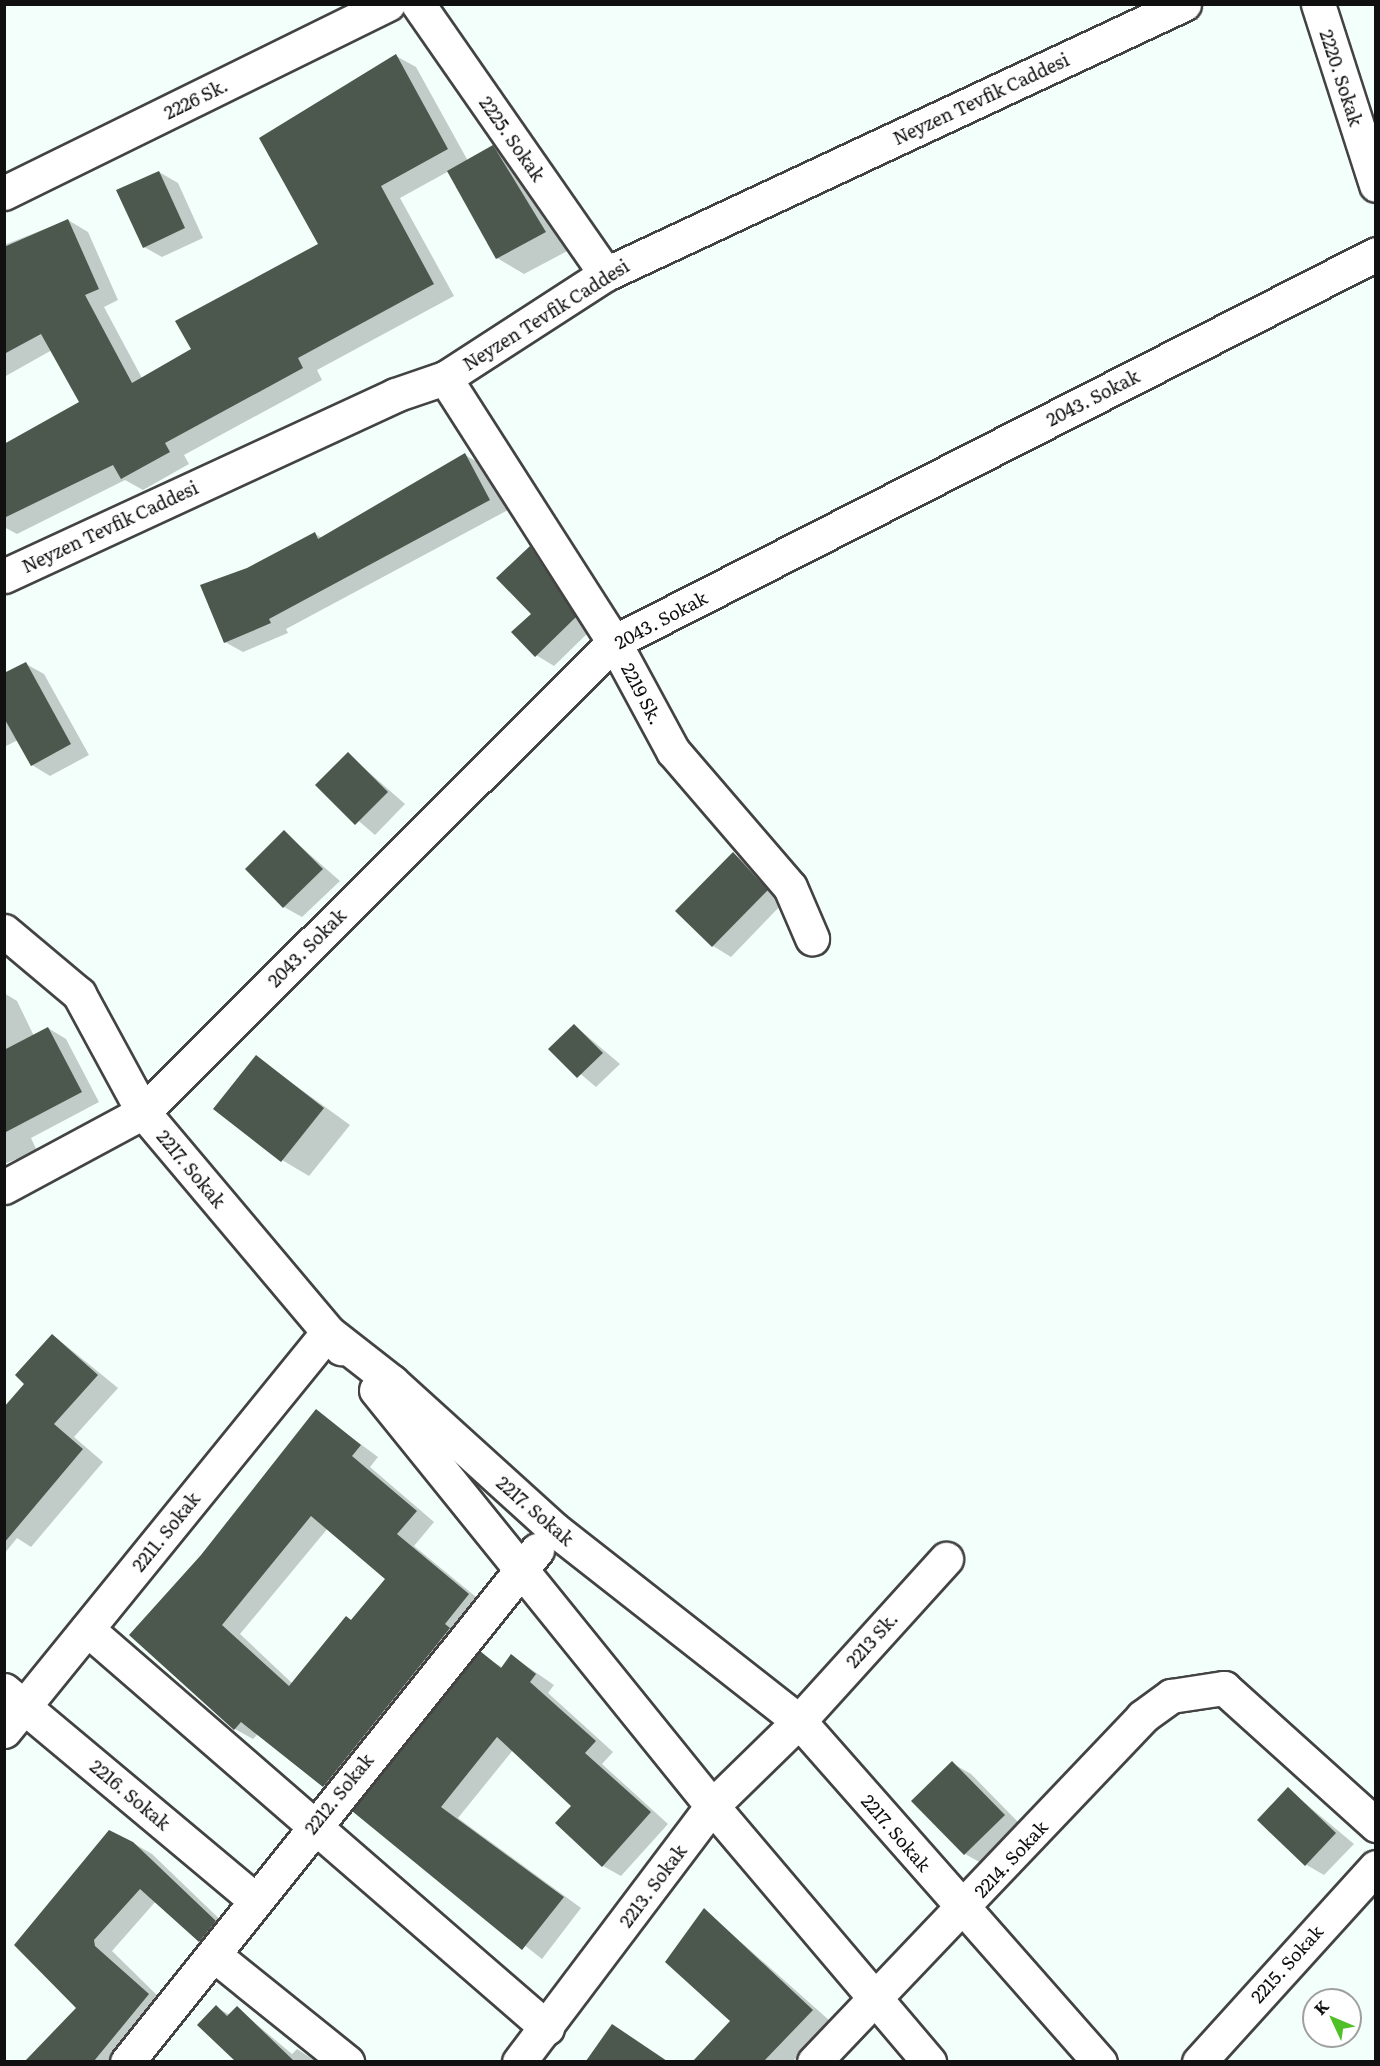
<!DOCTYPE html>
<html>
<head>
<meta charset="utf-8">
<style>
	body { margin:0 }
	#map { position:relative; width:1380px; height:2066px; overflow:hidden; background:#f2fffa; font-family:Literata,serif }
	div>[style] { position:absolute }
	[style*='--x'] { left:calc(var(--x)*1px); top:calc(var(--y)*1px); width:calc(var(--w)*1px); rotate:calc(var(--a)*1deg) }
	.shadow>* { inset:0; background:#0003 }
	.building>* { inset:0; background:#4c584e }
	.roads { filter:drop-shadow(2px 0 #434343) drop-shadow(-2px 0 #434343) drop-shadow(0 2px #434343) drop-shadow(0 -2px #434343) }
	.minor>* { height:33px; margin:-16.5px; padding:0 16.5px; transform-origin:16.5px; border-radius:16.5px; background:#fff }
	.tertiary>* { height:33px; margin:-16.5px; padding:0 16.5px; transform-origin:16.5px; border-radius:16.5px; background:#fff }
	span { translate:-50% -50%; white-space:nowrap; text-align:center; line-height:1.15; -webkit-text-stroke:6px #fff; paint-order:stroke }
	.street-label { font-size:18px; color:#101010 }
	.frame { position:absolute; inset:0; border:6px solid #101010; pointer-events:none }
	.north { position:absolute; left:1302px; top:1988px; width:60px; height:60px; box-sizing:border-box; background:#fff; border:2px solid #9f9f9f; border-radius:50%; rotate:314deg; font-size:16px; font-weight:700; line-height:24px; text-align:center; color:#101010 }
	.north::after { content:''; display:block; margin:auto; width:21px; height:27px; background:#4fc027; clip-path:polygon(50% 0,100% 100%,50% 72%,0 100%) }
</style>
</head>
<body>
<div id="map">
	<div class="shadow">
		<i style="clip-path:polygon(396px 56px,416px 67px,468px 161px,493px 147px,521px 162px,573px 248px,524px 274px,497px 258px,449px 171px,400px 198px,454px 296px,317px 370px,322px 380px,184px 455px,189px 464px,143px 490px,125px 480px,17px 534px,4px 527px,4px 440px,7px 444px,81px 403px,52px 350px,4px 377px,4px 245px,68px 220px,88px 232px,118px 300px,104px 307px,142px 378px,193px 350px,320px 245px)"></i>
		<i style="clip-path:polygon(159px 172px,178px 183px,203px 238px,162px 257px,144px 247px)"></i>
		<i style="clip-path:polygon(465px 455px,483px 465px,508px 510px,286px 629px,288px 633px,243px 652px,225px 642px,248px 570px,315px 534px,322px 538px)"></i>
		<i style="clip-path:polygon(530px 548px,549px 558px,593px 628px,554px 666px,536px 655px)"></i>
		<i style="clip-path:polygon(26px 664px,44px 674px,89px 755px,50px 776px,32px 765px,18px 740px,4px 747px,4px 675px)"></i>
		<i style="clip-path:polygon(348px 754px,405px 804px,375px 835px,317px 785px)"></i>
		<i style="clip-path:polygon(284px 832px,340px 881px,302px 917px,284px 907px)"></i>
		<i style="clip-path:polygon(733px 854px,752px 865px,785px 901px,731px 957px,713px 946px)"></i>
		<i style="clip-path:polygon(4px 993px,17px 1001px,34px 1036px,48px 1028px,66px 1039px,99px 1102px,31px 1138px,37px 1151px,4px 1164px)"></i>
		<i style="clip-path:polygon(574px 1025px,620px 1064px,596px 1087px,551px 1049px)"></i>
		<i style="clip-path:polygon(256px 1057px,350px 1125px,309px 1176px,282px 1160px)"></i>
		<i style="clip-path:polygon(53px 1335px,118px 1388px,74px 1437px,103px 1462px,31px 1547px,17px 1538px,4px 1554px,4px 1408px,26px 1384px)"></i>
		<i style="clip-path:polygon(evenodd,316px 1411px,378px 1457px,370px 1467px,434px 1522px,414px 1546px,487px 1606px,342px 1797px,258px 1734px,253px 1739px,235px 1729px,202px 1556px,316px 1411px,328px 1528px,388px 1579px,293px 1684px,240px 1634px,328px 1528px)"></i>
		<i style="clip-path:polygon(480px 1653px,503px 1668px,512px 1656px,554px 1685px,548px 1693px,613px 1752px,602px 1764px,668px 1824px,621px 1876px,603px 1866px,573px 1806px,513px 1750px,458px 1818px,581px 1908px,542px 1959px,354px 1811px)"></i>
		<i style="clip-path:polygon(952px 1763px,971px 1774px,1022px 1826px,983px 1864px,965px 1854px)"></i>
		<i style="clip-path:polygon(1288px 1789px,1354px 1844px,1324px 1875px,1305px 1864px)"></i>
		<i style="clip-path:polygon(133px 1843px,152px 1854px,233px 1932px,218px 1951px,156px 1901px,112px 1951px,167px 2005px,121px 2062px,27px 2062px,79px 2008px,16px 1945px)"></i>
		<i style="clip-path:polygon(705px 1910px,830px 2021px,792px 2062px,695px 2062px,732px 2021px)"></i>
		<i style="clip-path:polygon(216px 2007px,230px 2015px,237px 2008px,292px 2054px,297px 2049px,317px 2062px,237px 2062px,199px 2025px)"></i>
		<i style="clip-path:polygon(630px 2037px,667px 2062px,589px 2060px)"></i>
	</div>
	<div class="building">
		<i style="clip-path:polygon(396px 54px,448px 149px,381px 186px,434px 284px,298px 358px,303px 368px,165px 443px,170px 452px,121px 479px,113px 465px,4px 518px,4px 444px,79px 402px,41px 334px,4px 354px,4px 247px,68px 219px,99px 289px,85px 295px,132px 383px,191px 349px,175px 321px,318px 244px,259px 138px)"></i>
		<i style="clip-path:polygon(493px 145px,546px 232px,496px 259px,447px 171px)"></i>
		<i style="clip-path:polygon(159px 171px,185px 228px,143px 248px,116px 190px)"></i>
		<i style="clip-path:polygon(465px 453px,490px 500px,269px 619px,271px 623px,224px 643px,200px 585px,247px 568px,315px 532px,318px 539px)"></i>
		<i style="clip-path:polygon(530px 546px,576px 617px,535px 657px,511px 632px,531px 614px,496px 578px)"></i>
		<i style="clip-path:polygon(26px 662px,71px 744px,31px 766px,4px 718px,4px 673px)"></i>
		<i style="clip-path:polygon(348px 752px,388px 792px,355px 825px,315px 785px)"></i>
		<i style="clip-path:polygon(284px 830px,323px 869px,283px 908px,245px 869px)"></i>
		<i style="clip-path:polygon(733px 852px,768px 890px,712px 947px,675px 911px)"></i>
		<i style="clip-path:polygon(574px 1024px,603px 1053px,577px 1078px,548px 1049px)"></i>
		<i style="clip-path:polygon(48px 1027px,82px 1092px,4px 1133px,4px 1050px)"></i>
		<i style="clip-path:polygon(256px 1055px,324px 1108px,281px 1162px,213px 1109px)"></i>
		<i style="clip-path:polygon(52px 1334px,98px 1375px,54px 1424px,83px 1449px,4px 1543px,4px 1407px,24px 1384px,15px 1375px)"></i>
		<i style="clip-path:polygon(evenodd,316px 1409px,361px 1445px,352px 1456px,417px 1511px,397px 1534px,469px 1594px,445px 1624px,450px 1628px,323px 1787px,241px 1722px,234px 1730px,129px 1635px,201px 1555px,316px 1409px,311px 1516px,385px 1579px,351px 1620px,346px 1616px,289px 1686px,222px 1625px,311px 1516px)"></i>
		<i style="clip-path:polygon(480px 1651px,501px 1668px,511px 1654px,536px 1674px,530px 1682px,596px 1741px,585px 1753px,651px 1812px,602px 1867px,555px 1823px,571px 1806px,497px 1737px,441px 1807px,564px 1897px,522px 1950px,352px 1811px)"></i>
		<i style="clip-path:polygon(952px 1761px,1005px 1815px,964px 1855px,911px 1801px)"></i>
		<i style="clip-path:polygon(1288px 1787px,1336px 1833px,1305px 1866px,1257px 1820px)"></i>
		<i style="clip-path:polygon(109px 1830px,133px 1842px,216px 1921px,199px 1942px,140px 1889px,94px 1940px,95px 1946px,149px 1994px,94px 2061px,25px 2061px,76px 2008px,14px 1945px)"></i>
		<i style="clip-path:polygon(704px 1908px,813px 2010px,764px 2061px,693px 2061px,730px 2021px,665px 1962px)"></i>
		<i style="clip-path:polygon(216px 2005px,227px 2016px,237px 2006px,294px 2061px,235px 2061px,197px 2025px)"></i>
		<i style="clip-path:polygon(612px 2024px,667px 2061px,586px 2061px)"></i>
	</div>
	<div class="roads">
		<div class="minor">
			<i style="--x:418;--y:4;--w:329;--a:55.2"></i>
			<i style="--x:1318;--y:4;--w:190;--a:72.2"></i>
			<i style="--x:4;--y:193;--w:428;--a:-26.2"></i>
			<i style="--x:445;--y:378;--w:313;--a:57.4"></i>
			<i style="--x:614;--y:642;--w:124;--a:61.6"></i>
			<i style="--x:673;--y:751;--w:179;--a:49.3"></i>
			<i style="--x:790;--y:887;--w:56;--a:66.7"></i>
			<i style="--x:4;--y:931;--w:98;--a:40"></i>
			<i style="--x:79;--y:994;--w:134;--a:61.5"></i>
			<i style="--x:143;--y:1112;--w:287;--a:49.9"></i>
			<i style="--x:328;--y:1332;--w:81;--a:38"></i>
			<i style="--x:392;--y:1382;--w:219;--a:42.2"></i>
			<i style="--x:554;--y:1529;--w:311;--a:38.1"></i>
			<i style="--x:799;--y:1721;--w:455;--a:48.6"></i>
			<i style="--x:4;--y:1187;--w:158;--a:-28.3"></i>
			<i style="--x:143;--y:1112;--w:665;--a:-44.94"></i>
			<i style="--x:614;--y:642;--w:855;--a:-26.98"></i>
			<i style="--x:376;--y:1390;--w:535;--a:51.07"></i>
			<i style="--x:712;--y:1806;--w:336;--a:49.7"></i>
			<i style="--x:87;--y:1629;--w:609;--a:40.94"></i>
			<i style="--x:4;--y:1690;--w:327;--a:39.9"></i>
			<i style="--x:4;--y:1731;--w:514;--a:-50.92"></i>
			<i style="--x:328;--y:1332;--w:21;--a:51"></i>
			<i style="--x:214;--y:1955;--w:171;--a:38.8"></i>
			<i style="--x:127;--y:2062;--w:656;--a:-51.31"></i>
			<i style="--x:519;--y:2062;--w:321;--a:-53"></i>
			<i style="--x:712;--y:1806;--w:122;--a:-44.3"></i>
			<i style="--x:799;--y:1721;--w:219;--a:-47.8"></i>
			<i style="--x:814;--y:2062;--w:476;--a:-46.4"></i>
			<i style="--x:1142;--y:1717;--w:36;--a:-36"></i>
			<i style="--x:1171;--y:1696;--w:54;--a:-8.6"></i>
			<i style="--x:1224;--y:1688;--w:205;--a:42"></i>
			<i style="--x:1199;--y:2062;--w:263;--a:-47.8"></i>
		</div>
		<div class="tertiary">
			<i style="--x:4;--y:576;--w:431;--a:-24.8"></i>
			<i style="--x:395;--y:395;--w:53;--a:-18.8"></i>
			<i style="--x:445;--y:378;--w:192;--a:-32.9"></i>
			<i style="--x:606;--y:274;--w:638;--a:-25.04"></i>
		</div>
	</div>
	<div class="street-label">
		<span style="left:1341px;top:78px;rotate:72deg">2220. Sokak</span>
		<span style="left:196px;top:99px;rotate:-26deg">2226 Sk.</span>
		<span style="left:981px;top:99px;rotate:-25deg">Neyzen Tevfik Caddesi</span>
		<span style="left:512px;top:139px;rotate:55deg">2225. Sokak</span>
		<span style="left:546px;top:315px;rotate:-32deg">Neyzen Tevfik Caddesi</span>
		<span style="left:1093px;top:398px;rotate:-27deg">2043. Sokak</span>
		<span style="left:110px;top:527px;rotate:-25deg">Neyzen Tevfik Caddesi</span>
		<span style="left:661px;top:620px;rotate:-28deg">2043. Sokak</span>
		<span style="left:642px;top:694px;rotate:62deg">2219 Sk.</span>
		<span style="left:307px;top:948px;rotate:-45deg">2043. Sokak</span>
		<span style="left:191px;top:1169px;rotate:50deg">2217. Sokak</span>
		<span style="left:535px;top:1511px;rotate:41deg">2217. Sokak</span>
		<span style="left:166px;top:1532px;rotate:-51deg">2211. Sokak</span>
		<span style="left:872px;top:1640px;rotate:-48deg">2213 Sk.</span>
		<span style="left:339px;top:1794px;rotate:-51deg">2212. Sokak</span>
		<span style="left:130px;top:1795px;rotate:40deg">2216. Sokak</span>
		<span style="left:896px;top:1833px;rotate:49deg">2217. Sokak</span>
		<span style="left:1011px;top:1859px;rotate:-47deg">2214. Sokak</span>
		<span style="left:653px;top:1886px;rotate:-53deg">2213. Sokak</span>
		<span style="left:1287px;top:1964px;rotate:-48deg">2215. Sokak</span>
	</div>
	<div class="frame"></div>
	<div class="north">K</div>
</div>
</body>
</html>
